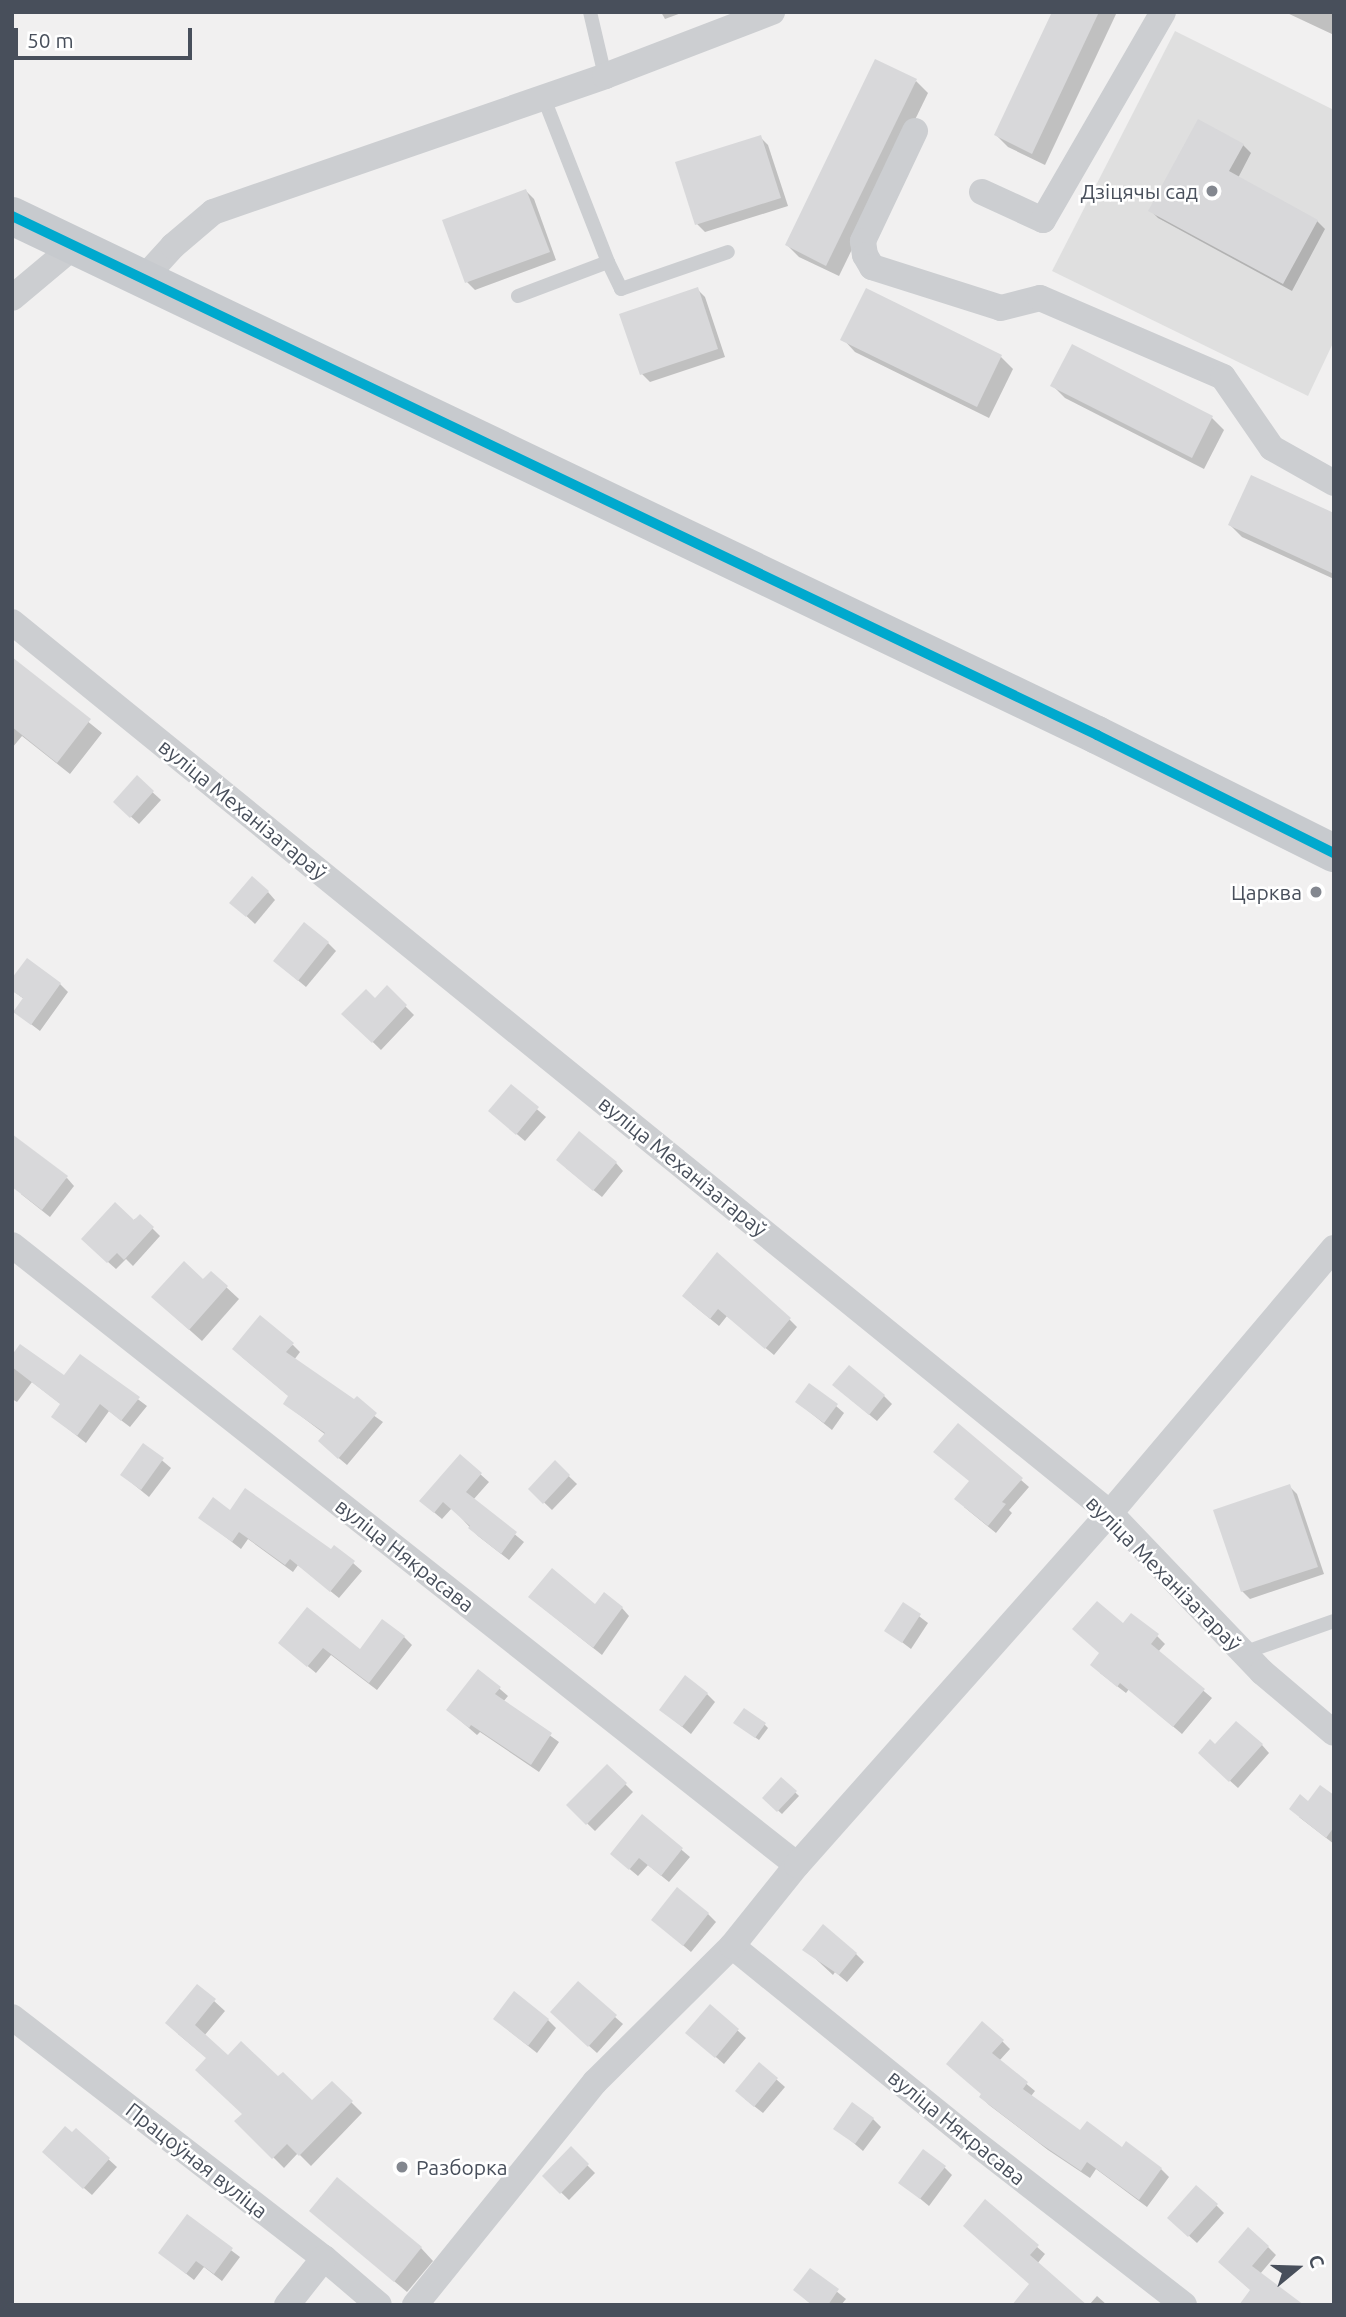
<!DOCTYPE html>
<html>
<head>
<meta charset="utf-8">
<style>
	body { margin:0 }
	#map { position:relative; width:1346px; height:2317px; overflow:hidden; background:#f1f0f0; font-family:Ubuntu,sans-serif }
	div>[style] { position:absolute }
	[style*='--x'] { left:calc(var(--x)*1px); top:calc(var(--y)*1px); width:calc(var(--w)*1px); rotate:calc(var(--a)*1deg) }
	.education>* { inset:0; background:#dfdfdf }
	.shadow>* { inset:0; background:#0003 }
	.building>* { inset:0; background:#d8d8da }
	.service>* { height:14px; margin:-7px; padding:0 7px; transform-origin:7px; border-radius:7px; background:#ccced1 }
	.minor>* { height:26px; margin:-13px; padding:0 13px; transform-origin:13px; border-radius:13px; background:#ccced1 }
	.primary>* { height:38px; margin:-19px; padding:0 19px; transform-origin:19px; border-radius:19px; background:#c7cace }
	.bus-1>* { height:10px; margin:-5px; padding:0 5px; transform-origin:5px; border-radius:5px; background:#00a9ce }
	.dots>* { width:19px; height:19px; translate:-50% -50%; box-sizing:border-box; border:4px solid #fff; border-radius:50% }
	span { translate:-50% -50%; white-space:nowrap; text-align:center; line-height:1.15; -webkit-text-stroke:5px #fff; paint-order:stroke }
	.poi-label { font-size:21px; color:#484f5b }
	.right { translate:-100% -50%; text-align:right }
	.left { translate:0 -50%; text-align:left }
	.street-label { font-size:21px; color:#484f5b }
	.frame { position:absolute; inset:0; border:14px solid #484f5b; pointer-events:none }
	.north { position:absolute; left:1262px; top:2233px; width:70px; height:70px; -webkit-text-stroke:5px #fff; paint-order:stroke; rotate:71deg; font-size:19px; font-weight:700; line-height:28px; text-align:center; color:#484f5b }
	.north::after { content:''; display:block; margin:auto; width:24px; height:32px; background:#484f5b; clip-path:polygon(50% 0,100% 100%,50% 72%,0 100%) }
	.scale { position:absolute; left:14px; top:28px; width:178px; height:32px; box-sizing:border-box; border:4px solid #484f5b; border-top:0; padding-left:9px; font-size:21px; line-height:24px; white-space:nowrap; color:#484f5b; -webkit-text-stroke:5px #fff; paint-order:stroke }
</style>
</head>
<body>
<div id="map">
	<div class="education">
		<i style="clip-path:polygon(1175px 31px,1334px 110px,1334px 341px,1308px 396px,1052px 271px)"></i>
	</div>
	<div class="shadow">
		<i style="clip-path:polygon(661px 12px,684px 12px,665px 19px)"></i>
		<i style="clip-path:polygon(1054px 12px,1117px 12px,1045px 165px,1008px 147px,996px 135px)"></i>
		<i style="clip-path:polygon(1285px 12px,1334px 12px,1334px 35px)"></i>
		<i style="clip-path:polygon(916px 81px,928px 93px,839px 276px,799px 257px,787px 245px)"></i>
		<i style="clip-path:polygon(760px 137px,768px 145px,788px 206px,705px 232px,697px 224px)"></i>
		<i style="clip-path:polygon(1243px 145px,1251px 153px,1238px 178px,1317px 221px,1325px 229px,1292px 291px,1158px 218px,1150px 210px)"></i>
		<i style="clip-path:polygon(526px 191px,534px 199px,556px 260px,475px 290px,467px 282px)"></i>
		<i style="clip-path:polygon(697px 289px,705px 297px,725px 357px,650px 382px,642px 374px,622px 315px)"></i>
		<i style="clip-path:polygon(867px 290px,1001px 357px,1013px 369px,989px 418px,855px 352px,843px 339px)"></i>
		<i style="clip-path:polygon(1053px 386px,1212px 418px,1224px 430px,1204px 469px,1065px 398px)"></i>
		<i style="clip-path:polygon(1334px 515px,1334px 579px,1242px 537px,1230px 525px)"></i>
		<i style="clip-path:polygon(12px 660px,102px 733px,70px 774px,22px 736px,12px 748px)"></i>
		<i style="clip-path:polygon(137px 778px,161px 800px,139px 824px,115px 802px)"></i>
		<i style="clip-path:polygon(268px 892px,275px 900px,255px 924px,240px 910px)"></i>
		<i style="clip-path:polygon(328px 943px,336px 951px,306px 987px,283px 968px)"></i>
		<i style="clip-path:polygon(60px 984px,68px 992px,40px 1031px,15px 1012px,24px 999px,12px 990px)"></i>
		<i style="clip-path:polygon(387px 988px,414px 1015px,381px 1050px,344px 1014px,375px 1000px)"></i>
		<i style="clip-path:polygon(511px 1087px,546px 1117px,525px 1141px,499px 1119px)"></i>
		<i style="clip-path:polygon(616px 1163px,623px 1171px,602px 1197px,566px 1168px)"></i>
		<i style="clip-path:polygon(67px 1178px,74px 1186px,50px 1217px,21px 1194px)"></i>
		<i style="clip-path:polygon(140px 1216px,160px 1236px,133px 1266px,126px 1259px,116px 1269px,91px 1247px)"></i>
		<i style="clip-path:polygon(211px 1273px,239px 1299px,202px 1341px,166px 1309px)"></i>
		<i style="clip-path:polygon(692px 1304px,789px 1319px,797px 1327px,774px 1355px,727px 1316px,719px 1326px)"></i>
		<i style="clip-path:polygon(293px 1345px,300px 1352px,294px 1360px,383px 1422px,347px 1465px,328px 1449px,326px 1435px,285px 1404px,290px 1397px,242px 1357px)"></i>
		<i style="clip-path:polygon(80px 1356px,147px 1406px,130px 1427px,109px 1411px,86px 1443px,53px 1417px,62px 1405px,32px 1382px,17px 1402px,12px 1399px,12px 1358px,65px 1378px)"></i>
		<i style="clip-path:polygon(843px 1393px,884px 1396px,892px 1404px,877px 1421px)"></i>
		<i style="clip-path:polygon(797px 1402px,836px 1406px,844px 1413px,832px 1430px)"></i>
		<i style="clip-path:polygon(144px 1445px,171px 1468px,149px 1497px,122px 1475px)"></i>
		<i style="clip-path:polygon(460px 1456px,489px 1482px,473px 1500px,524px 1542px,509px 1560px,478px 1536px,452px 1508px,442px 1519px,429px 1508px)"></i>
		<i style="clip-path:polygon(555px 1463px,577px 1484px,552px 1510px,530px 1489px)"></i>
		<i style="clip-path:polygon(1021px 1480px,1029px 1487px,1009px 1510px,1012px 1513px,996px 1533px,964px 1507px)"></i>
		<i style="clip-path:polygon(1289px 1486px,1297px 1494px,1324px 1574px,1250px 1599px,1242px 1591px)"></i>
		<i style="clip-path:polygon(231px 1512px,331px 1551px,335px 1547px,362px 1571px,339px 1598px,298px 1565px,293px 1572px,248px 1539px,241px 1549px,201px 1518px)"></i>
		<i style="clip-path:polygon(538px 1604px,622px 1608px,629px 1616px,602px 1655px)"></i>
		<i style="clip-path:polygon(903px 1604px,928px 1623px,911px 1649px,886px 1630px)"></i>
		<i style="clip-path:polygon(1123px 1625px,1157px 1636px,1165px 1644px,1158px 1652px,1212px 1698px,1182px 1734px,1129px 1689px,1126px 1693px,1100px 1673px)"></i>
		<i style="clip-path:polygon(404px 1637px,412px 1645px,377px 1690px,331px 1655px,316px 1673px,280px 1643px,360px 1651px)"></i>
		<i style="clip-path:polygon(479px 1671px,508px 1696px,503px 1702px,559px 1742px,539px 1772px,480px 1732px,477px 1735px,448px 1710px)"></i>
		<i style="clip-path:polygon(707px 1694px,715px 1702px,691px 1734px,670px 1717px)"></i>
		<i style="clip-path:polygon(764px 1724px,768px 1728px,759px 1740px,739px 1726px)"></i>
		<i style="clip-path:polygon(1262px 1745px,1269px 1753px,1238px 1788px,1208px 1761px,1215px 1747px)"></i>
		<i style="clip-path:polygon(607px 1766px,633px 1792px,595px 1831px,568px 1805px)"></i>
		<i style="clip-path:polygon(781px 1779px,799px 1796px,782px 1814px,764px 1798px)"></i>
		<i style="clip-path:polygon(1334px 1797px,1334px 1844px,1299px 1817px,1308px 1803px)"></i>
		<i style="clip-path:polygon(643px 1817px,690px 1857px,669px 1882px,648px 1865px,638px 1876px,620px 1861px)"></i>
		<i style="clip-path:polygon(708px 1914px,716px 1922px,691px 1952px,653px 1920px)"></i>
		<i style="clip-path:polygon(805px 1949px,856px 1954px,864px 1962px,847px 1982px,835px 1972px,833px 1975px)"></i>
		<i style="clip-path:polygon(214px 2001px,225px 2011px,204px 2036px,228px 2058px,278px 2079px,312px 2103px,332px 2083px,362px 2113px,311px 2166px,298px 2153px,284px 2168px,237px 2121px,244px 2114px,208px 2059px,178px 2034px)"></i>
		<i style="clip-path:polygon(710px 2006px,746px 2038px,724px 2064px,696px 2040px)"></i>
		<i style="clip-path:polygon(615px 2017px,623px 2024px,597px 2053px,560px 2020px)"></i>
		<i style="clip-path:polygon(548px 2020px,556px 2028px,537px 2053px,503px 2026px)"></i>
		<i style="clip-path:polygon(1002px 2041px,1010px 2049px,999px 2061px,1035px 2091px,1031px 2096px,1081px 2132px,1122px 2149px,1161px 2169px,1169px 2177px,1147px 2207px,1096px 2169px,1090px 2178px,1048px 2150px,989px 2105px,981px 2097px,983px 2094px,956px 2071px)"></i>
		<i style="clip-path:polygon(759px 2064px,785px 2087px,763px 2113px,745px 2099px)"></i>
		<i style="clip-path:polygon(873px 2119px,881px 2127px,863px 2151px,836px 2128px)"></i>
		<i style="clip-path:polygon(76px 2130px,117px 2167px,92px 2195px,52px 2160px)"></i>
		<i style="clip-path:polygon(571px 2149px,595px 2173px,569px 2200px,544px 2176px)"></i>
		<i style="clip-path:polygon(944px 2167px,952px 2175px,929px 2206px,900px 2182px)"></i>
		<i style="clip-path:polygon(985px 2201px,1045px 2254px,1037px 2264px,1031px 2285px)"></i>
		<i style="clip-path:polygon(1216px 2205px,1224px 2213px,1197px 2243px,1177px 2225px)"></i>
		<i style="clip-path:polygon(311px 2211px,421px 2248px,433px 2261px,407px 2292px)"></i>
		<i style="clip-path:polygon(187px 2217px,240px 2257px,222px 2281px,204px 2267px,194px 2280px,160px 2253px)"></i>
		<i style="clip-path:polygon(1268px 2247px,1276px 2255px,1260px 2274px,1252px 2291px,1228px 2270px)"></i>
		<i style="clip-path:polygon(810px 2270px,846px 2299px,841px 2305px,812px 2305px,795px 2290px)"></i>
		<i style="clip-path:polygon(1097px 2296px,1107px 2305px,1089px 2305px)"></i>
	</div>
	<div class="building">
		<i style="clip-path:polygon(1052px 12px,1099px 12px,1032px 154px,994px 135px)"></i>
		<i style="clip-path:polygon(875px 59px,917px 79px,826px 266px,785px 245px)"></i>
		<i style="clip-path:polygon(1198px 119px,1244px 144px,1229px 171px,1318px 220px,1283px 284px,1148px 211px)"></i>
		<i style="clip-path:polygon(761px 135px,781px 198px,695px 225px,675px 162px)"></i>
		<i style="clip-path:polygon(526px 189px,550px 252px,465px 283px,442px 220px)"></i>
		<i style="clip-path:polygon(698px 287px,718px 349px,640px 375px,619px 314px)"></i>
		<i style="clip-path:polygon(866px 288px,1002px 355px,977px 407px,840px 340px)"></i>
		<i style="clip-path:polygon(1072px 344px,1213px 416px,1192px 458px,1050px 386px)"></i>
		<i style="clip-path:polygon(1251px 475px,1334px 513px,1334px 574px,1228px 525px)"></i>
		<i style="clip-path:polygon(12px 657px,91px 719px,57px 763px,12px 727px)"></i>
		<i style="clip-path:polygon(137px 775px,154px 791px,130px 818px,113px 802px)"></i>
		<i style="clip-path:polygon(252px 876px,269px 891px,246px 917px,229px 903px)"></i>
		<i style="clip-path:polygon(304px 922px,329px 942px,298px 981px,273px 961px)"></i>
		<i style="clip-path:polygon(27px 958px,61px 983px,31px 1025px,13px 1012px,23px 998px,12px 991px,12px 978px)"></i>
		<i style="clip-path:polygon(387px 985px,407px 1005px,372px 1043px,341px 1014px,366px 989px,375px 998px)"></i>
		<i style="clip-path:polygon(511px 1084px,539px 1107px,516px 1135px,488px 1111px)"></i>
		<i style="clip-path:polygon(579px 1131px,617px 1162px,593px 1191px,556px 1160px)"></i>
		<i style="clip-path:polygon(12px 1134px,68px 1176px,42px 1210px,12px 1187px)"></i>
		<i style="clip-path:polygon(115px 1202px,134px 1220px,140px 1214px,154px 1227px,124px 1260px,117px 1253px,107px 1263px,81px 1239px)"></i>
		<i style="clip-path:polygon(717px 1252px,791px 1318px,765px 1349px,718px 1309px,710px 1319px,682px 1296px)"></i>
		<i style="clip-path:polygon(184px 1261px,203px 1279px,211px 1271px,228px 1286px,189px 1330px,151px 1297px)"></i>
		<i style="clip-path:polygon(260px 1315px,294px 1343px,286px 1352px,354px 1399px,357px 1396px,377px 1413px,338px 1459px,318px 1441px,325px 1433px,283px 1404px,288px 1396px,232px 1349px)"></i>
		<i style="clip-path:polygon(20px 1344px,64px 1375px,80px 1354px,140px 1397px,121px 1421px,100px 1404px,77px 1436px,51px 1417px,60px 1404px,12px 1367px,12px 1355px)"></i>
		<i style="clip-path:polygon(849px 1365px,885px 1395px,869px 1415px,832px 1385px)"></i>
		<i style="clip-path:polygon(809px 1383px,838px 1404px,824px 1423px,795px 1402px)"></i>
		<i style="clip-path:polygon(958px 1423px,1023px 1478px,1002px 1502px,1006px 1504px,988px 1526px,954px 1499px,969px 1481px,933px 1452px)"></i>
		<i style="clip-path:polygon(143px 1443px,164px 1458px,141px 1490px,120px 1475px)"></i>
		<i style="clip-path:polygon(460px 1454px,482px 1473px,466px 1492px,517px 1532px,501px 1554px,468px 1528px,470px 1526px,443px 1502px,434px 1513px,419px 1501px)"></i>
		<i style="clip-path:polygon(555px 1460px,570px 1475px,543px 1504px,528px 1489px)"></i>
		<i style="clip-path:polygon(1290px 1484px,1318px 1567px,1241px 1592px,1213px 1510px)"></i>
		<i style="clip-path:polygon(245px 1488px,331px 1549px,334px 1545px,355px 1561px,330px 1592px,290px 1559px,285px 1565px,239px 1532px,232px 1542px,198px 1518px,213px 1497px,230px 1510px)"></i>
		<i style="clip-path:polygon(552px 1568px,595px 1604px,604px 1592px,623px 1607px,593px 1648px,528px 1597px)"></i>
		<i style="clip-path:polygon(1097px 1601px,1123px 1623px,1131px 1613px,1159px 1634px,1151px 1644px,1205px 1689px,1173px 1727px,1120px 1683px,1117px 1687px,1090px 1665px,1099px 1653px,1072px 1629px)"></i>
		<i style="clip-path:polygon(903px 1602px,921px 1614px,902px 1643px,884px 1631px)"></i>
		<i style="clip-path:polygon(307px 1607px,360px 1649px,382px 1619px,405px 1636px,369px 1683px,323px 1648px,307px 1667px,278px 1643px)"></i>
		<i style="clip-path:polygon(478px 1669px,501px 1687px,495px 1694px,552px 1733px,531px 1765px,471px 1725px,469px 1728px,446px 1710px)"></i>
		<i style="clip-path:polygon(685px 1675px,708px 1693px,682px 1727px,659px 1710px)"></i>
		<i style="clip-path:polygon(744px 1708px,766px 1723px,755px 1738px,733px 1723px)"></i>
		<i style="clip-path:polygon(1236px 1721px,1263px 1744px,1229px 1782px,1198px 1753px,1210px 1739px,1215px 1744px)"></i>
		<i style="clip-path:polygon(607px 1764px,627px 1783px,586px 1825px,566px 1805px)"></i>
		<i style="clip-path:polygon(781px 1777px,797px 1791px,777px 1812px,762px 1798px)"></i>
		<i style="clip-path:polygon(1320px 1785px,1334px 1795px,1334px 1827px,1326px 1838px,1289px 1809px,1300px 1794px,1308px 1801px)"></i>
		<i style="clip-path:polygon(642px 1814px,683px 1848px,661px 1876px,639px 1858px,629px 1870px,610px 1854px)"></i>
		<i style="clip-path:polygon(677px 1887px,709px 1913px,683px 1946px,651px 1920px)"></i>
		<i style="clip-path:polygon(823px 1924px,857px 1953px,839px 1975px,802px 1950px)"></i>
		<i style="clip-path:polygon(578px 1981px,617px 2015px,588px 2047px,550px 2012px)"></i>
		<i style="clip-path:polygon(197px 1984px,216px 1999px,195px 2025px,228px 2055px,241px 2041px,278px 2076px,283px 2072px,312px 2100px,332px 2081px,353px 2101px,299px 2156px,287px 2144px,272px 2159px,234px 2121px,242px 2114px,195px 2070px,206px 2058px,165px 2023px)"></i>
		<i style="clip-path:polygon(514px 1991px,549px 2019px,528px 2046px,493px 2019px)"></i>
		<i style="clip-path:polygon(710px 2004px,739px 2029px,715px 2058px,685px 2033px)"></i>
		<i style="clip-path:polygon(982px 2021px,1004px 2040px,992px 2053px,1028px 2082px,1023px 2089px,1080px 2130px,1087px 2121px,1122px 2147px,1126px 2141px,1162px 2168px,1139px 2200px,1087px 2162px,1081px 2171px,1038px 2142px,979px 2097px,981px 2094px,946px 2064px)"></i>
		<i style="clip-path:polygon(759px 2062px,778px 2078px,754px 2107px,735px 2091px)"></i>
		<i style="clip-path:polygon(852px 2102px,874px 2118px,855px 2144px,833px 2129px)"></i>
		<i style="clip-path:polygon(65px 2126px,72px 2132px,76px 2128px,110px 2158px,83px 2189px,42px 2152px)"></i>
		<i style="clip-path:polygon(571px 2146px,589px 2164px,560px 2194px,542px 2176px)"></i>
		<i style="clip-path:polygon(923px 2149px,946px 2166px,920px 2199px,898px 2183px)"></i>
		<i style="clip-path:polygon(337px 2177px,422px 2247px,394px 2282px,309px 2211px)"></i>
		<i style="clip-path:polygon(1196px 2185px,1218px 2204px,1188px 2237px,1167px 2218px)"></i>
		<i style="clip-path:polygon(985px 2199px,1039px 2245px,1030px 2255px,1087px 2305px,1012px 2305px,1029px 2284px,963px 2226px)"></i>
		<i style="clip-path:polygon(187px 2214px,233px 2248px,214px 2274px,196px 2261px,186px 2274px,158px 2253px)"></i>
		<i style="clip-path:polygon(1248px 2227px,1269px 2246px,1252px 2266px,1304px 2305px,1239px 2305px,1250px 2290px,1218px 2262px)"></i>
		<i style="clip-path:polygon(810px 2268px,839px 2289px,828px 2305px,812px 2305px,793px 2290px)"></i>
	</div>
	<div class="service">
		<i style="--x:590;--y:12;--w:66;--a:76.8"></i>
		<i style="--x:608;--y:262;--w:30;--a:64"></i>
		<i style="--x:621;--y:289;--w:113;--a:-19.1"></i>
		<i style="--x:518;--y:296;--w:96;--a:-20.7"></i>
		<i style="--x:608;--y:262;--w:178;--a:-111.4"></i>
		<i style="--x:1243;--y:1653;--w:96;--a:-19.4"></i>
	</div>
	<div class="minor">
		<i style="--x:915;--y:131;--w:122;--a:115.3"></i>
		<i style="--x:863;--y:241;--w:14;--a:82"></i>
		<i style="--x:865;--y:255;--w:14;--a:60"></i>
		<i style="--x:872;--y:267;--w:135;--a:17.6"></i>
		<i style="--x:1001;--y:308;--w:40;--a:-14.4"></i>
		<i style="--x:1040;--y:298;--w:199;--a:23.3"></i>
		<i style="--x:1223;--y:377;--w:86;--a:55.4"></i>
		<i style="--x:1272;--y:448;--w:71;--a:29.4"></i>
		<i style="--x:982;--y:192;--w:67;--a:24.7"></i>
		<i style="--x:1043;--y:220;--w:240;--a:-60"></i>
		<i style="--x:143;--y:279;--w:45;--a:-47.7"></i>
		<i style="--x:173;--y:246;--w:52;--a:-40.4"></i>
		<i style="--x:213;--y:212;--w:415;--a:-19.1"></i>
		<i style="--x:605;--y:76;--w:179;--a:-21"></i>
		<i style="--x:12;--y:298;--w:81;--a:-40"></i>
		<i style="--x:12;--y:622;--w:1414;--a:39.06"></i>
		<i style="--x:1110;--y:1513;--w:220;--a:46.3"></i>
		<i style="--x:1262;--y:1672;--w:94;--a:40.3"></i>
		<i style="--x:12;--y:1245;--w:1000;--a:38.3"></i>
		<i style="--x:732;--y:1946;--w:305;--a:39"></i>
		<i style="--x:969;--y:2138;--w:272;--a:37.8"></i>
		<i style="--x:12;--y:2017;--w:394;--a:37.7"></i>
		<i style="--x:324;--y:2258;--w:72;--a:40.5"></i>
		<i style="--x:287;--y:2305;--w:60;--a:-51.8"></i>
		<i style="--x:415;--y:2305;--w:287;--a:-51.1"></i>
		<i style="--x:595;--y:2082;--w:193;--a:-44.8"></i>
		<i style="--x:732;--y:1946;--w:104;--a:-51.3"></i>
		<i style="--x:797;--y:1865;--w:471;--a:-48.4"></i>
		<i style="--x:1110;--y:1513;--w:347;--a:-49.8"></i>
	</div>
	<div class="primary">
		<i style="--x:12;--y:216;--w:1203;--a:25.56"></i>
		<i style="--x:1097;--y:735;--w:265;--a:26.5"></i>
	</div>
	<div class="bus-1">
		<i style="--x:12;--y:216;--w:1203;--a:25.56"></i>
		<i style="--x:1097;--y:735;--w:265;--a:26.5"></i>
	</div>
	<div class="dots">
		<i style="left:1212px;top:191px;background:#83878f"></i>
		<i style="left:1316px;top:892px;background:#83878f"></i>
		<i style="left:402px;top:2167px;background:#83878f"></i>
	</div>
	<div class="poi-label">
		<span class="right" style="left:1198px;top:191px">Дзіцячы сад</span>
		<span class="right" style="left:1302px;top:892px">Царква</span>
		<span class="left" style="left:416px;top:2167px">Разборка</span>
	</div>
	<div class="street-label">
		<span style="left:243px;top:809px;rotate:39deg">вуліца Механізатараў</span>
		<span style="left:683px;top:1166px;rotate:39deg">вуліца Механізатараў</span>
		<span style="left:405px;top:1555px;rotate:38deg">вуліца Някрасава</span>
		<span style="left:1164px;top:1573px;rotate:45deg">вуліца Механізатараў</span>
		<span style="left:957px;top:2127px;rotate:39deg">вуліца Някрасава</span>
		<span style="left:197px;top:2160px;rotate:38deg">Працоўная вуліца</span>
	</div>
	<div class="frame"></div>
	<div class="north">С</div>
	<div class="scale">50 m</div>
</div>
</body>
</html>
